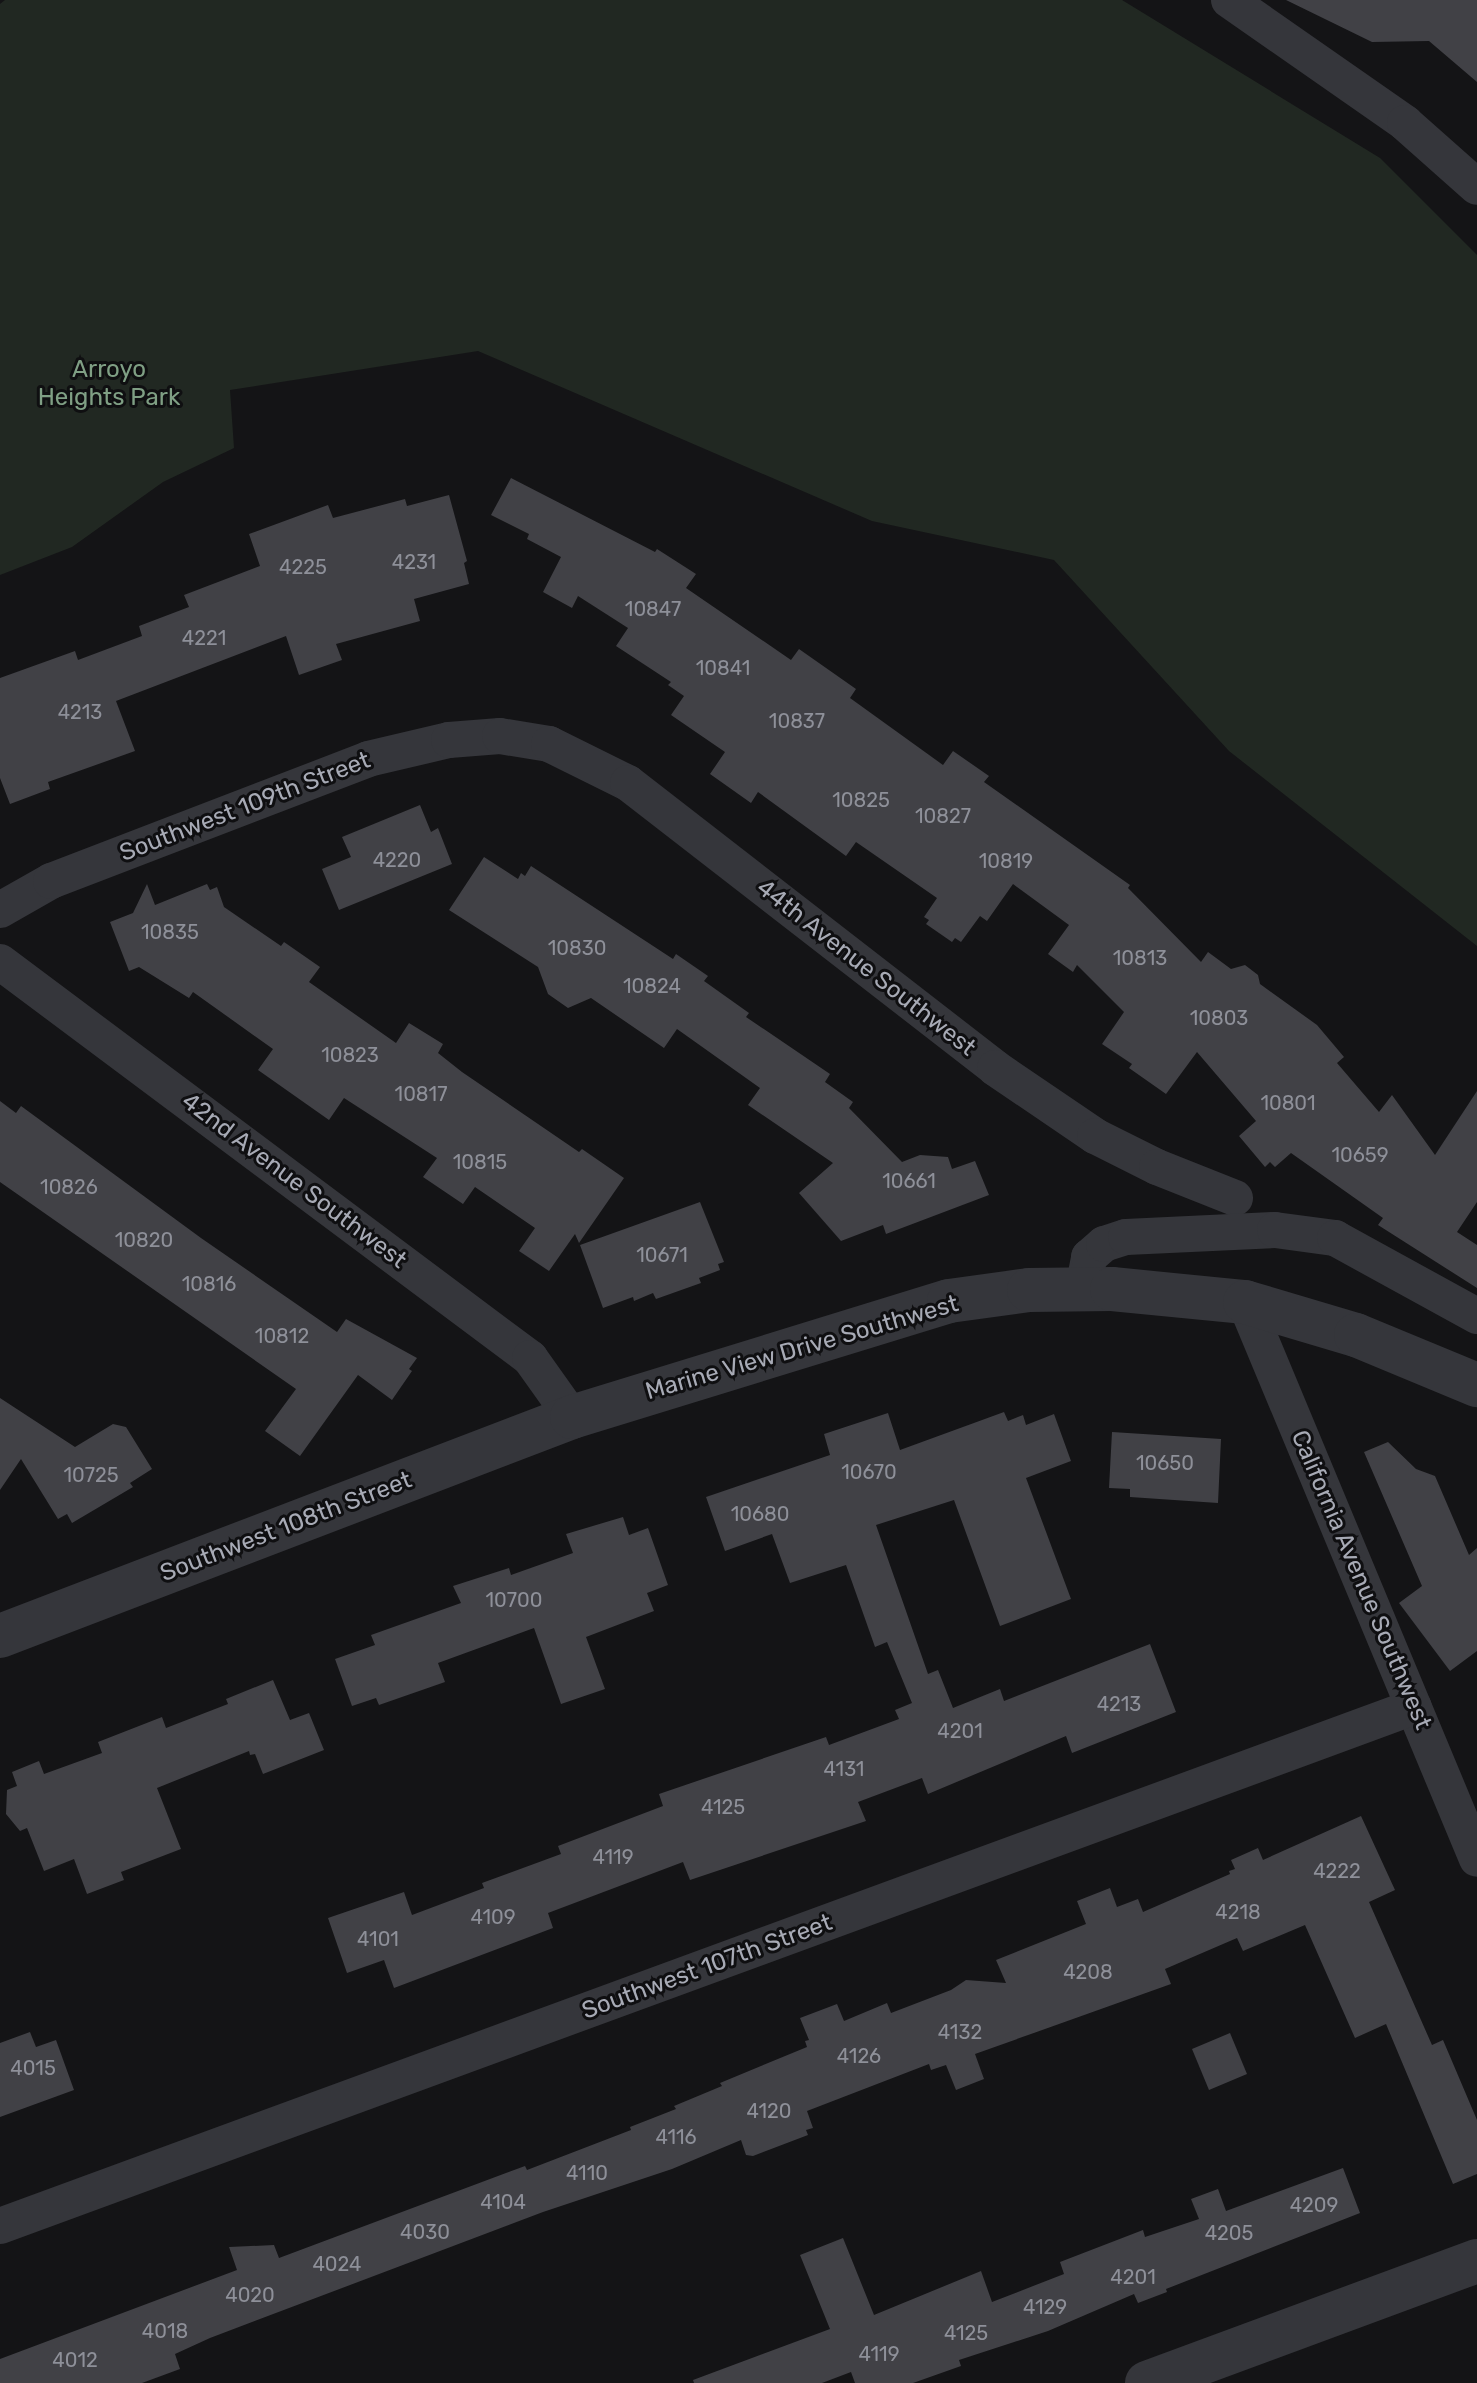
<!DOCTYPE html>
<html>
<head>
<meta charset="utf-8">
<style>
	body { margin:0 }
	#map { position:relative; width:1477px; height:2383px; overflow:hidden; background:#141416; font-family:Rubik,sans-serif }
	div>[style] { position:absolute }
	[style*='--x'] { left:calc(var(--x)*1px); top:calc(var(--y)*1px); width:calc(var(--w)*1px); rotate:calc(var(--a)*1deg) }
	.green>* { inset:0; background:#212822 }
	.building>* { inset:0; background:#414146 }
	.minor>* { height:36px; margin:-18px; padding:0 18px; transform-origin:18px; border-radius:18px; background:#35363b }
	.tertiary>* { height:44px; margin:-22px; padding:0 22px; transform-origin:22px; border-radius:22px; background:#35363b }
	span { translate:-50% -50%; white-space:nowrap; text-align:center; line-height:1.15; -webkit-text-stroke:6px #0f0f11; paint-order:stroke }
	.number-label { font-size:20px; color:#8e9099 }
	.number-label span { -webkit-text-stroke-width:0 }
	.park-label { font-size:24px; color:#7f9f84 }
	.street-label { font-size:24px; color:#a7aab5 }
</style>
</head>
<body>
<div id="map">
	<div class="green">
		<i style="clip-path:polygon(5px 0,1122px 0,1380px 158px,1477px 255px,1477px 946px,1229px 751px,1054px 560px,872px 521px,478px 351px,230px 390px,234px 448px,163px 482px,72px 547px,0 575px,0 4px)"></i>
	</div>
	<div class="building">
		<i style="clip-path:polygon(1286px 0,1477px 0,1477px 82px,1429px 41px,1372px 42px)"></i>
		<i style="clip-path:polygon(511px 478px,655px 552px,657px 549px,696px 574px,686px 588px,791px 660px,799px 649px,856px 689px,850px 698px,943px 765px,953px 751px,989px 776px,984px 782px,1130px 885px,1128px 888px,1201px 962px,1208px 952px,1231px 969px,1245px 965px,1258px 975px,1260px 984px,1317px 1025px,1344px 1057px,1337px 1063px,1379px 1112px,1392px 1095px,1435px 1155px,1477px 1091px,1477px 1202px,1457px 1232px,1477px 1245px,1477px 1288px,1378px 1225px,1383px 1218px,1291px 1153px,1275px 1167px,1270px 1162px,1265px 1167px,1239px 1136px,1256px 1121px,1197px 1052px,1166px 1094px,1129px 1068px,1132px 1064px,1102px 1044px,1124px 1012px,1077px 965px,1073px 972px,1048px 954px,1069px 925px,1013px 884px,987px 921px,980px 916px,961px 942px,955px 938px,952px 942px,926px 924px,929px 920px,924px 917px,937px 898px,856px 842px,846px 856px,758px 792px,751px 803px,710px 774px,725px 752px,671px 715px,684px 696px,668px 685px,671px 682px,616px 646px,628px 628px,578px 596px,572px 608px,543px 592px,561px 557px,527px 539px,529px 534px,491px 515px)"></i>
		<i style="clip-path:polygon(449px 495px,467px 561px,464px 563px,469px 584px,414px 599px,420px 621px,336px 644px,342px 660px,299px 675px,286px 636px,116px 701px,135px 751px,48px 782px,50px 789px,10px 804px,0 778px,0 678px,75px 651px,78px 660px,142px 636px,139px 626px,189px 607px,184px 595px,260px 566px,249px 534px,328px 505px,333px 518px,405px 499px,407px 506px)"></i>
		<i style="clip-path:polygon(420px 805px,431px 832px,438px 828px,452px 864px,339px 910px,322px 869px,351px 857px,342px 837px)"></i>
		<i style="clip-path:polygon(484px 857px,518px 879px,521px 873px,525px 876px,531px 866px,673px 959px,676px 954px,708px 976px,704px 981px,749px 1013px,746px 1017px,830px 1074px,825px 1082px,853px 1102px,849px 1108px,902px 1162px,920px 1155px,948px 1157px,952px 1169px,975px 1161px,989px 1195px,886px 1234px,883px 1225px,841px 1241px,799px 1193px,833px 1163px,748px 1105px,760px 1088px,677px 1029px,664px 1048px,591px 998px,568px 1008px,548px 994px,538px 967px,449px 910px)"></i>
		<i style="clip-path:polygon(147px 884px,155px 905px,207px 884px,210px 890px,217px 887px,224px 907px,281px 946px,284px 942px,320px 967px,309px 982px,396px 1043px,409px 1023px,443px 1044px,438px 1053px,462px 1072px,579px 1152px,582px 1149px,624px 1178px,579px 1243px,575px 1234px,549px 1271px,519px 1251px,535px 1228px,475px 1187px,463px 1204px,423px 1177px,437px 1158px,344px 1098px,329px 1120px,258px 1070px,273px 1049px,193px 992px,189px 998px,139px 967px,129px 971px,110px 922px,133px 913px)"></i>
		<i style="clip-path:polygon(0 1101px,16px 1113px,21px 1106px,201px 1238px,337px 1332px,346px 1319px,417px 1358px,409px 1369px,412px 1371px,392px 1400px,358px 1375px,300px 1456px,265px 1431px,296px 1389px,0 1182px)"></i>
		<i style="clip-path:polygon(700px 1202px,724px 1262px,718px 1264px,720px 1270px,699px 1278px,701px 1283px,656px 1299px,653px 1293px,634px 1301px,633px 1297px,603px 1308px,580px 1245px)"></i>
		<i style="clip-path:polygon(0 1398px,75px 1447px,113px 1424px,126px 1427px,152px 1469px,130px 1483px,133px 1487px,72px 1523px,67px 1514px,58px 1519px,21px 1459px,0 1490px)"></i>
		<i style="clip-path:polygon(1004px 1412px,1008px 1421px,1023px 1415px,1026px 1425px,1054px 1414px,1071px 1461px,1026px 1478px,1071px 1599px,1000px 1626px,954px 1500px,876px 1525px,928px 1674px,938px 1670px,953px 1708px,1000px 1689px,1004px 1701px,1150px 1644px,1176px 1712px,1072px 1753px,1066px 1736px,928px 1794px,922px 1778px,858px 1802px,866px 1821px,690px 1880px,683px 1862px,548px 1913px,553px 1928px,394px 1988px,384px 1960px,347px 1973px,328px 1918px,404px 1892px,412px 1915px,484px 1888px,482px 1883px,561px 1854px,558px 1846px,663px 1806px,659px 1794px,826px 1737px,829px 1745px,899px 1719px,895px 1710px,912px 1703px,887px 1642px,875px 1647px,846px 1565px,790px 1583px,772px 1534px,725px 1551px,706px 1497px,830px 1455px,824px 1434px,888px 1413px,900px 1450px)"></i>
		<i style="clip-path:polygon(1112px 1432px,1221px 1439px,1218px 1503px,1130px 1497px,1130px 1489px,1109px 1488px)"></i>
		<i style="clip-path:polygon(1388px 1442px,1416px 1469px,1435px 1476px,1469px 1555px,1477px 1548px,1477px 1651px,1450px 1671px,1399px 1603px,1422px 1586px,1364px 1452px)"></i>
		<i style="clip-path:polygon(623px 1517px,629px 1535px,648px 1528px,668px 1585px,647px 1593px,654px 1611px,586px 1637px,605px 1689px,561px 1704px,534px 1628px,438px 1663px,445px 1682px,379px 1705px,376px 1698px,352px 1706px,335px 1659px,375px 1645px,371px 1635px,461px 1603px,453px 1586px,509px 1568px,511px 1575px,573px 1553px,566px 1534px)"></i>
		<i style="clip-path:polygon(273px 1680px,290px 1720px,309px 1713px,324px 1750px,263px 1774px,255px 1754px,250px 1755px,249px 1751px,157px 1788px,181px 1849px,121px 1872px,124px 1880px,87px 1894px,74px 1859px,44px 1871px,27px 1828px,20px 1831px,6px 1814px,7px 1790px,17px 1786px,12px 1772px,39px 1761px,44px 1774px,102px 1753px,98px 1742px,162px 1717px,166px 1728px,228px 1704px,226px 1699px)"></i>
		<i style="clip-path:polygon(1361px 1816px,1395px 1890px,1369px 1902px,1432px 2045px,1443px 2040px,1477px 2120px,1477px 2174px,1453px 2184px,1386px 2024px,1355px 2038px,1305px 1925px,1243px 1951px,1237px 1938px,1165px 1969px,1171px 1984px,975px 2054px,984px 2079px,956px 2090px,946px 2065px,931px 2070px,929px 2064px,807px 2111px,813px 2128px,806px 2130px,808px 2135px,753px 2156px,746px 2155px,741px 2140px,672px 2169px,543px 2212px,210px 2338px,175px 2354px,180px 2369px,142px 2383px,0 2383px,0 2359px,237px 2270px,229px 2247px,274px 2245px,279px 2258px,525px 2166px,527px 2170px,631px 2130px,630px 2127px,676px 2109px,674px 2106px,722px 2086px,720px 2083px,807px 2047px,805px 2041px,809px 2040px,800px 2018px,837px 2004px,844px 2021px,887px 2003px,891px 2013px,951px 1990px,966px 1980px,1006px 1983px,996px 1960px,1086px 1924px,1077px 1901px,1110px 1888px,1117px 1907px,1138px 1899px,1143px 1912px,1230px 1874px,1229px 1871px,1235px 1869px,1231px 1860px,1258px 1848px,1263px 1860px)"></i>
		<i style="clip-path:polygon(30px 2032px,36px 2047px,56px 2040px,74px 2090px,0 2117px,0 2043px)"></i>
		<i style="clip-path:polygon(1230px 2033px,1247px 2074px,1209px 2090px,1192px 2049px)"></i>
		<i style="clip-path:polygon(1343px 2168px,1360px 2213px,1166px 2289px,1167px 2292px,1138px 2303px,1134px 2294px,1048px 2331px,959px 2360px,961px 2366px,913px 2383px,855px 2383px,851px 2372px,822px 2383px,694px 2383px,693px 2380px,830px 2329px,800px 2255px,843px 2238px,874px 2315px,981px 2271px,992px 2302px,1064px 2274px,1060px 2262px,1143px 2230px,1145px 2237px,1199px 2219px,1191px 2199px,1218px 2189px,1226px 2211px)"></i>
	</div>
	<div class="minor">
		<i style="--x:1229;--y:0;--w:215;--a:34.9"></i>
		<i style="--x:1405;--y:123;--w:96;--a:41.6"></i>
		<i style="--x:0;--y:910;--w:59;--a:-29.6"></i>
		<i style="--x:51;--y:881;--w:340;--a:-21"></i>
		<i style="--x:368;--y:759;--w:83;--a:-13.2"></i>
		<i style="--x:449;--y:740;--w:51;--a:-4.5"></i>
		<i style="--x:500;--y:736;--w:50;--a:9.3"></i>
		<i style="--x:549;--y:744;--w:88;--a:26.3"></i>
		<i style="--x:628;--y:783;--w:465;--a:37.8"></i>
		<i style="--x:995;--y:1068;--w:121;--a:34.2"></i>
		<i style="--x:1095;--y:1136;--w:69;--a:26.6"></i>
		<i style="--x:1157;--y:1167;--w:84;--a:21.7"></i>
		<i style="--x:0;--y:962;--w:662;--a:36.77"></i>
		<i style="--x:530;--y:1358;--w:72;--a:54.6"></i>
		<i style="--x:1083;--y:1289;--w:33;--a:-79"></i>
		<i style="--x:1089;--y:1257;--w:20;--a:-41"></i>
		<i style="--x:1104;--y:1244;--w:23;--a:-18"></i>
		<i style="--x:1126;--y:1237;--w:149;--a:-2.7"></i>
		<i style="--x:1275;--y:1230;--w:61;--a:7.6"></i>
		<i style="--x:1335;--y:1238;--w:162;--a:28.8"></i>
		<i style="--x:1245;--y:1302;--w:603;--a:67.39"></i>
		<i style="--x:0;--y:2226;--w:1506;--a:-20.16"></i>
	</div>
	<div class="tertiary">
		<i style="--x:0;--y:1636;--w:612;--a:-20.95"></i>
		<i style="--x:572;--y:1417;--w:394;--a:-17.1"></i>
		<i style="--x:949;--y:1301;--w:81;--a:-7.8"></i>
		<i style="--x:1029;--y:1290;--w:83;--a:-0.7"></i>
		<i style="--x:1112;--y:1289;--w:134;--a:5.6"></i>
		<i style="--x:1245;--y:1302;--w:116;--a:16.6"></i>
		<i style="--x:1356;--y:1335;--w:131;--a:22.5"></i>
		<i style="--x:1147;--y:2383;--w:352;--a:-20.3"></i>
	</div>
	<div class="number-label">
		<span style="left:414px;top:562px">4231</span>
		<span style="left:303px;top:567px">4225</span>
		<span style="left:653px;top:609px">10847</span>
		<span style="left:204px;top:638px">4221</span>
		<span style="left:723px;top:668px">10841</span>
		<span style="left:80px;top:712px">4213</span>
		<span style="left:797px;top:721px">10837</span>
		<span style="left:861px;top:800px">10825</span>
		<span style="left:943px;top:816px">10827</span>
		<span style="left:397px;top:860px">4220</span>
		<span style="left:1006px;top:861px">10819</span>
		<span style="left:170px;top:932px">10835</span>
		<span style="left:577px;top:948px">10830</span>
		<span style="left:1140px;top:958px">10813</span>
		<span style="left:652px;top:986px">10824</span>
		<span style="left:1219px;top:1018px">10803</span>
		<span style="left:350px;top:1055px">10823</span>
		<span style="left:421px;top:1094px">10817</span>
		<span style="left:1288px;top:1103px">10801</span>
		<span style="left:1360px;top:1155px">10659</span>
		<span style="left:480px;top:1162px">10815</span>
		<span style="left:909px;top:1181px">10661</span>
		<span style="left:69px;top:1187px">10826</span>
		<span style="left:144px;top:1240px">10820</span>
		<span style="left:662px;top:1255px">10671</span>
		<span style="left:209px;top:1284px">10816</span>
		<span style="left:282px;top:1336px">10812</span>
		<span style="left:1165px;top:1463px">10650</span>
		<span style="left:869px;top:1472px">10670</span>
		<span style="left:91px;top:1475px">10725</span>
		<span style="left:760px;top:1514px">10680</span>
		<span style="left:514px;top:1600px">10700</span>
		<span style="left:1119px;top:1704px">4213</span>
		<span style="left:960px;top:1731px">4201</span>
		<span style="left:844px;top:1769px">4131</span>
		<span style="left:723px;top:1807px">4125</span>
		<span style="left:613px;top:1857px">4119</span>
		<span style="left:1337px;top:1871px">4222</span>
		<span style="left:1238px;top:1912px">4218</span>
		<span style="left:493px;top:1917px">4109</span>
		<span style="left:378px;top:1939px">4101</span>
		<span style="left:1088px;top:1972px">4208</span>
		<span style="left:960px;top:2032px">4132</span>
		<span style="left:859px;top:2056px">4126</span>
		<span style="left:33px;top:2068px">4015</span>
		<span style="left:769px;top:2111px">4120</span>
		<span style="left:676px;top:2137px">4116</span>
		<span style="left:587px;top:2173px">4110</span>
		<span style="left:503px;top:2202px">4104</span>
		<span style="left:1314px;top:2205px">4209</span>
		<span style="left:425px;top:2232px">4030</span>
		<span style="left:1229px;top:2233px">4205</span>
		<span style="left:337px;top:2264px">4024</span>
		<span style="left:1133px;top:2277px">4201</span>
		<span style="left:250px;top:2295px">4020</span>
		<span style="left:1045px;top:2307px">4129</span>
		<span style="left:165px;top:2331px">4018</span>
		<span style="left:966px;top:2333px">4125</span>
		<span style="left:879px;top:2354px">4119</span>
		<span style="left:75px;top:2360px">4012</span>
	</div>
	<div class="park-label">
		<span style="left:109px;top:384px">Arroyo<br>Heights Park</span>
	</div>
	<div class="street-label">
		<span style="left:245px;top:807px;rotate:-21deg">Southwest 109th Street</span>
		<span style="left:866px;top:968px;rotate:38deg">44th Avenue Southwest</span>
		<span style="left:294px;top:1181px;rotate:37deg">42nd Avenue Southwest</span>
		<span style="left:802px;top:1348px;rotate:-16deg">Marine View Drive Southwest</span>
		<span style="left:286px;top:1527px;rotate:-21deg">Southwest 108th Street</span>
		<span style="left:1361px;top:1580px;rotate:67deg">California Avenue Southwest</span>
		<span style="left:707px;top:1967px;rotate:-20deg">Southwest 107th Street</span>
	</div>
</div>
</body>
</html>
